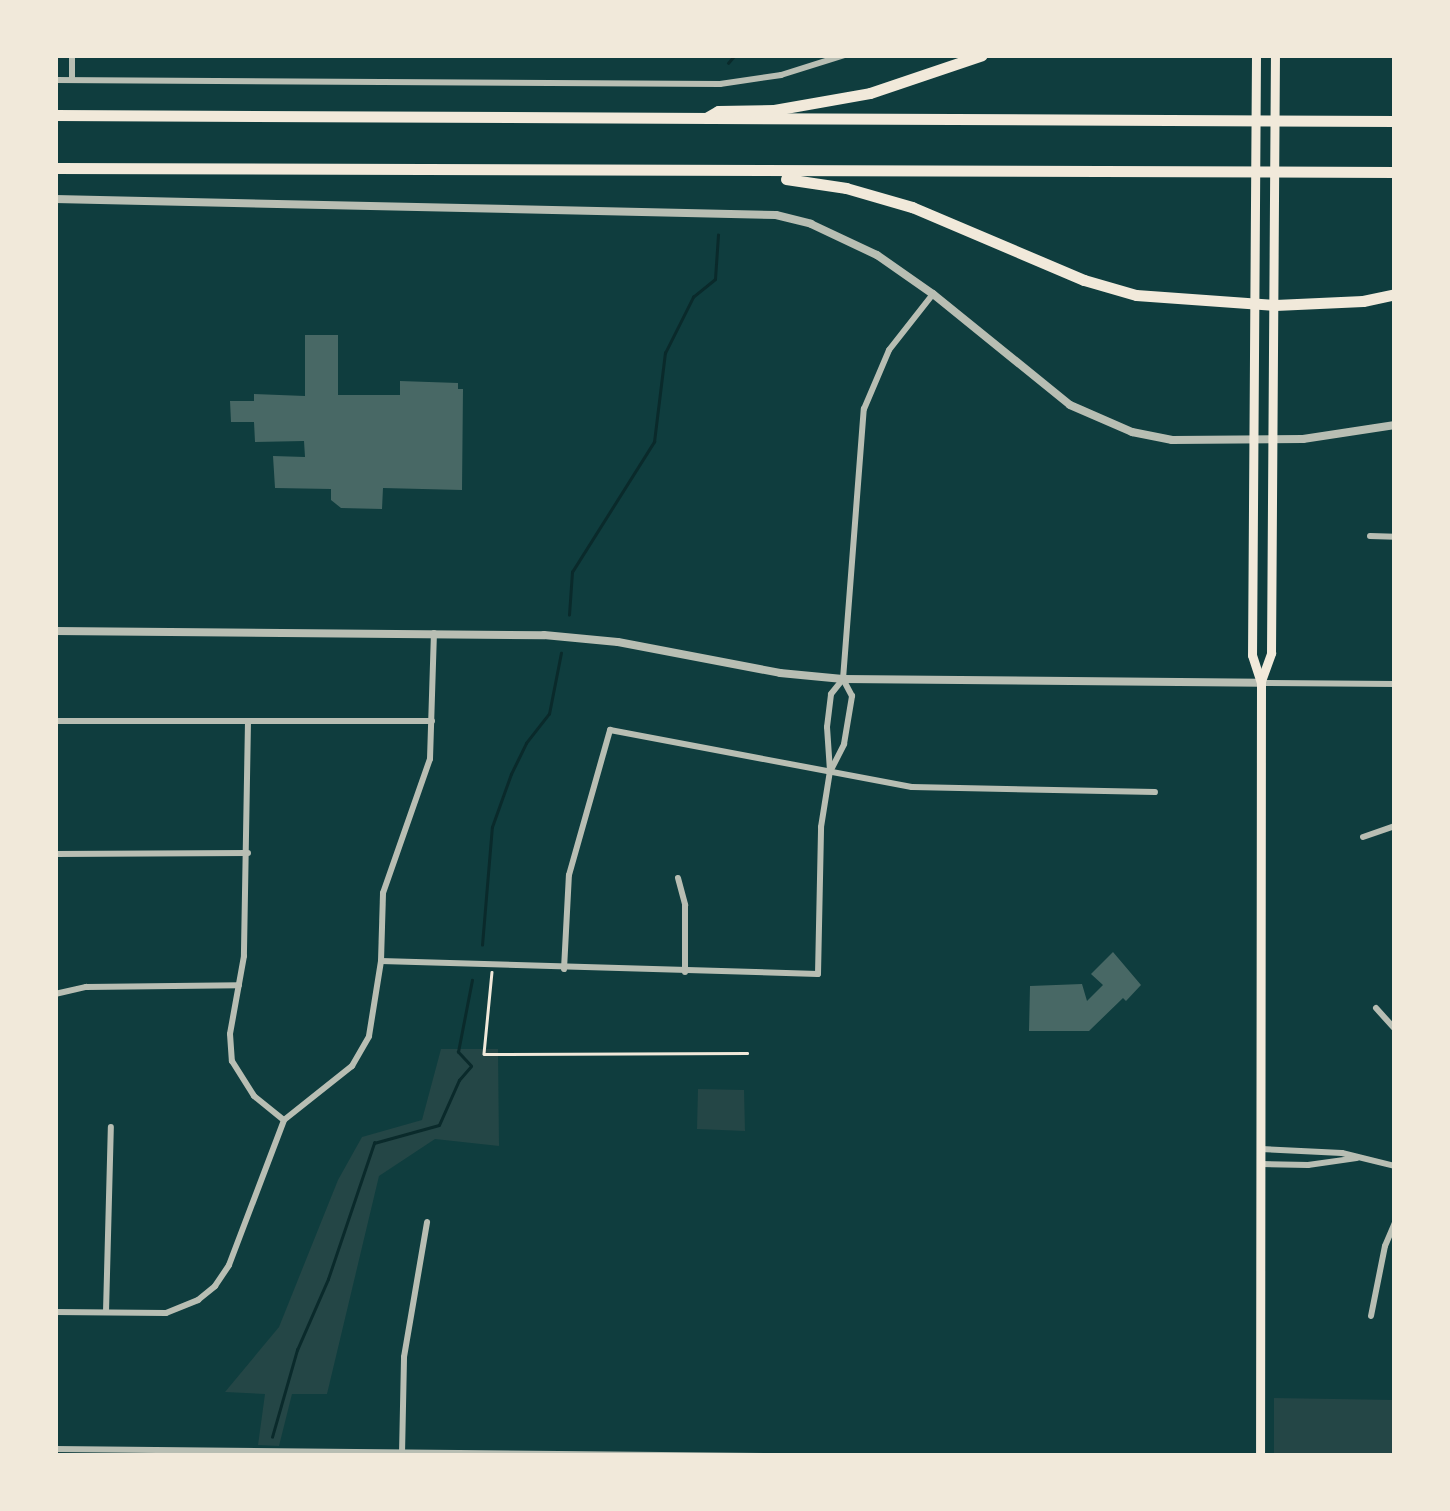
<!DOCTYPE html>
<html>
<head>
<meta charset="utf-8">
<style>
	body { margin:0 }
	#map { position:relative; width:1450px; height:1511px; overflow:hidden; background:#0f3d3e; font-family:Raleway,sans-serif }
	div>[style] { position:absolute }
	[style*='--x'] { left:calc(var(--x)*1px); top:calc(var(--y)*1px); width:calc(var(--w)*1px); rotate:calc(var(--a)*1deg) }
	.green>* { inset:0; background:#244646 }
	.stream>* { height:2.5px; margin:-1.25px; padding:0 1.25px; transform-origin:1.25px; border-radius:1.25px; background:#0a2a2b }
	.building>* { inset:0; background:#486865 }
	.path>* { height:2.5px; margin:-1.25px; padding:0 1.25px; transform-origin:1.25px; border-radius:1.25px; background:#f1e9da }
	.minor>* { height:6px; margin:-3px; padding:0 3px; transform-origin:3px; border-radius:3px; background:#b8beb3 }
	.tertiary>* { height:8px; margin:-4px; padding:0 4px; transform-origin:4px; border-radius:4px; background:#b8beb3 }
	.secondary>* { height:9px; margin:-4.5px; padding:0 4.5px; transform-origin:4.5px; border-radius:4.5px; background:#f1e9da }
	.motorway>* { height:11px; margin:-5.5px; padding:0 5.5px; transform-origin:5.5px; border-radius:5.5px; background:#f1e9da }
	span { translate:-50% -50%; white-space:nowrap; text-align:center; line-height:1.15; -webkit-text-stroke:10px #f1e9da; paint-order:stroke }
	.frame { position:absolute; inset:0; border:58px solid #f1e9da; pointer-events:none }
</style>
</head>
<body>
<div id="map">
	<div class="green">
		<i style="clip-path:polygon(441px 1049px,498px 1049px,499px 1146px,435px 1139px,379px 1176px,327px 1394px,292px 1394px,279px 1446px,258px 1445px,265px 1394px,225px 1392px,279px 1327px,338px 1180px,362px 1137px,422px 1120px)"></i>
		<i style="clip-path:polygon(698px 1089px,744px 1090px,745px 1131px,697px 1129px)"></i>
		<i style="clip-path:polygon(1274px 1398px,1395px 1400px,1395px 1456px,1274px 1456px)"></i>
	</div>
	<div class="stream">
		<i style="--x:728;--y:63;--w:11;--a:-49"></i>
		<i style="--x:569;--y:615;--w:43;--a:-86"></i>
		<i style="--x:572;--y:572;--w:154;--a:-57.8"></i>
		<i style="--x:654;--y:442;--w:90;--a:-83"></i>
		<i style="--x:665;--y:353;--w:63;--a:-63.4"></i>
		<i style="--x:693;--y:297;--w:28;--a:-39"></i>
		<i style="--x:715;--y:279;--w:44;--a:-86.1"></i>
		<i style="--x:482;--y:945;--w:118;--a:-85.2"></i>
		<i style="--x:492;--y:827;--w:56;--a:-70.3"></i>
		<i style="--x:511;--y:774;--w:34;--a:-64"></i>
		<i style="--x:526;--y:743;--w:37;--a:-52"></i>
		<i style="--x:549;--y:714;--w:62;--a:-78.9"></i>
		<i style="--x:272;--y:1437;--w:91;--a:-74"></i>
		<i style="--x:297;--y:1350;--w:77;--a:-66.4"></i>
		<i style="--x:328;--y:1279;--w:144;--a:-71.3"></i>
		<i style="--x:374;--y:1143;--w:67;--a:-15.5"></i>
		<i style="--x:439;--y:1125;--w:49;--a:-66"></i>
		<i style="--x:459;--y:1080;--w:18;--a:-49"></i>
		<i style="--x:471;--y:1066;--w:19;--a:-133"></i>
		<i style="--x:458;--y:1052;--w:73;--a:-79"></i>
	</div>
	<div class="building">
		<i style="clip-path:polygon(305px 335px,338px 335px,338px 395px,400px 395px,400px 381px,458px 383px,458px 389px,463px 389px,462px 490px,383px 488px,382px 509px,341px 508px,331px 500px,331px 489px,275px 488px,273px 456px,305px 457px,304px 441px,255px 442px,254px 422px,231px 422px,230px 401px,254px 401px,254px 394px,305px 396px)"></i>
		<i style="clip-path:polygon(1113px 952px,1141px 985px,1126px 1001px,1123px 998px,1089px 1031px,1029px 1031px,1030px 986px,1082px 984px,1087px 1001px,1103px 985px,1091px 974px)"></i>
	</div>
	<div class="path">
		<i style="--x:492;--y:972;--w:82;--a:95.6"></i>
		<i style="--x:484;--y:1054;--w:263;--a:-0.2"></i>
	</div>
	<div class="minor">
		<i style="--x:72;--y:55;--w:25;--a:90"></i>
		<i style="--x:55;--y:80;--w:665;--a:0.34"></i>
		<i style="--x:720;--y:84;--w:62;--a:-8.4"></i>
		<i style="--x:781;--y:75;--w:67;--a:-17.4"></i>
		<i style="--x:1370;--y:536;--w:25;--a:2"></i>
		<i style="--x:1261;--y:683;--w:134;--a:0.4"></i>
		<i style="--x:55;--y:721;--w:377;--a:0"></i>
		<i style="--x:248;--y:721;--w:235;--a:91"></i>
		<i style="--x:244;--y:956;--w:79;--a:100.2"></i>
		<i style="--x:230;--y:1034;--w:27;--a:86"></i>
		<i style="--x:232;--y:1061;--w:41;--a:57.8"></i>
		<i style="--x:254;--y:1096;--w:38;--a:39"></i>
		<i style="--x:831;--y:770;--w:29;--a:-63"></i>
		<i style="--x:844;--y:744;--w:49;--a:-80.5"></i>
		<i style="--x:852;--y:696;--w:19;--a:-118"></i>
		<i style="--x:843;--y:679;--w:271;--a:-85.6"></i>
		<i style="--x:864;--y:409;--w:64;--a:-67"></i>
		<i style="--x:889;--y:350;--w:71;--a:-51.8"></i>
		<i style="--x:1363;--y:837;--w:34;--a:-19"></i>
		<i style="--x:55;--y:854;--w:193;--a:-0.3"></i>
		<i style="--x:678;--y:878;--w:28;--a:75"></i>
		<i style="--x:685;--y:905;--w:67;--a:90"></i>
		<i style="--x:381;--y:961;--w:437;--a:1.7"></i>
		<i style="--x:818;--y:974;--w:147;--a:-88.8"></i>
		<i style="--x:821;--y:827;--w:57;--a:-80.9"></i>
		<i style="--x:830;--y:771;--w:44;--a:-93.9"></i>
		<i style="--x:827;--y:727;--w:33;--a:-83"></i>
		<i style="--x:831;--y:694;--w:19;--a:-51"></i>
		<i style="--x:564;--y:969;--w:94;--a:-87"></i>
		<i style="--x:569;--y:875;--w:151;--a:-74.2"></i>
		<i style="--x:610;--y:730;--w:307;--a:10.7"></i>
		<i style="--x:912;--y:787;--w:243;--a:1.2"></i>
		<i style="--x:55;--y:994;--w:32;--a:-13"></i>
		<i style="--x:86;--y:987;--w:153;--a:-0.7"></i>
		<i style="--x:1376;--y:1008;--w:28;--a:48"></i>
		<i style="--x:1261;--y:1149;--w:81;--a:2.8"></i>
		<i style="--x:1342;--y:1153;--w:55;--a:13.8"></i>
		<i style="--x:1261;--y:1164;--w:47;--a:1.2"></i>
		<i style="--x:1308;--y:1165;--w:49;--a:-8.1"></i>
		<i style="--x:55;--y:1312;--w:111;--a:0.5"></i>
		<i style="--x:166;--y:1313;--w:35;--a:-22"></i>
		<i style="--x:198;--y:1300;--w:22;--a:-39"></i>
		<i style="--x:215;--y:1286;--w:25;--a:-56"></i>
		<i style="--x:229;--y:1265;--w:155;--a:-69.2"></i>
		<i style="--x:284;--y:1120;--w:87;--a:-38.5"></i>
		<i style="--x:352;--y:1066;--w:34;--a:-60"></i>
		<i style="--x:369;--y:1036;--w:76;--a:-80.9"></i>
		<i style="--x:381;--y:961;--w:68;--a:-88.3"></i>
		<i style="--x:383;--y:893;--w:142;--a:-70.7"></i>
		<i style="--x:430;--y:759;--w:126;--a:-88.2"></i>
		<i style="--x:106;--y:1312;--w:185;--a:-88.5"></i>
		<i style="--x:1371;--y:1316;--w:71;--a:-78.7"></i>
		<i style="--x:1385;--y:1246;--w:26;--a:-67"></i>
		<i style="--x:55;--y:1449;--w:710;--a:0.56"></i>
		<i style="--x:402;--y:1454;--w:97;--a:-88.8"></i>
		<i style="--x:404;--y:1357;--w:137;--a:-80.3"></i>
	</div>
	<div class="tertiary">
		<i style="--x:55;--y:199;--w:721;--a:1.27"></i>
		<i style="--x:776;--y:215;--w:36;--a:14"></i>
		<i style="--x:811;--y:224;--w:73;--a:25.2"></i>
		<i style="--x:877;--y:255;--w:68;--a:34.9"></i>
		<i style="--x:933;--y:294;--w:176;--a:39"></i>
		<i style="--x:1070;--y:405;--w:68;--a:23.5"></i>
		<i style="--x:1132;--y:432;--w:41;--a:11.3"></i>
		<i style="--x:1172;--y:440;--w:131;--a:-0.4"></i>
		<i style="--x:1303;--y:439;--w:93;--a:-8.7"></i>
		<i style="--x:55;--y:631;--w:489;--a:0.5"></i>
		<i style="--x:544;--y:635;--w:74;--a:5.4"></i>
		<i style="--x:618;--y:642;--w:165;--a:10.8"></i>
		<i style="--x:780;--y:673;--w:63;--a:5.4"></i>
		<i style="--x:843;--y:679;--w:418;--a:0.5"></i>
	</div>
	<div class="secondary">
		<i style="--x:1256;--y:55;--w:600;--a:90.38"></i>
		<i style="--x:1252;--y:655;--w:29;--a:72"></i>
		<i style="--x:1261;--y:683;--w:773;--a:90.07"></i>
		<i style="--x:1261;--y:681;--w:30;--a:-70"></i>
		<i style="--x:1271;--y:653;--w:598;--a:-89.62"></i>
	</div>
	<div class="motorway">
		<i style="--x:55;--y:115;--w:1340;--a:0.26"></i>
		<i style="--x:706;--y:118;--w:14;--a:-30"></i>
		<i style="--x:718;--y:111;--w:56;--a:-1"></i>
		<i style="--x:774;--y:110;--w:97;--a:-10"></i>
		<i style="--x:870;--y:93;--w:118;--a:-18.7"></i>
		<i style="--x:55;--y:168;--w:1340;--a:0.17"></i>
		<i style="--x:786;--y:179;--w:61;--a:8.5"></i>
		<i style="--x:846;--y:188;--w:69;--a:16.1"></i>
		<i style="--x:912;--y:207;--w:187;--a:23"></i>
		<i style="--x:1084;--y:280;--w:54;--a:16.1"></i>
		<i style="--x:1136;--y:295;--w:139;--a:4.1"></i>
		<i style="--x:1275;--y:305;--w:88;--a:-2.6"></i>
		<i style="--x:1363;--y:301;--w:33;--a:-12"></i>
	</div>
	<div class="frame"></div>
</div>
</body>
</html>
